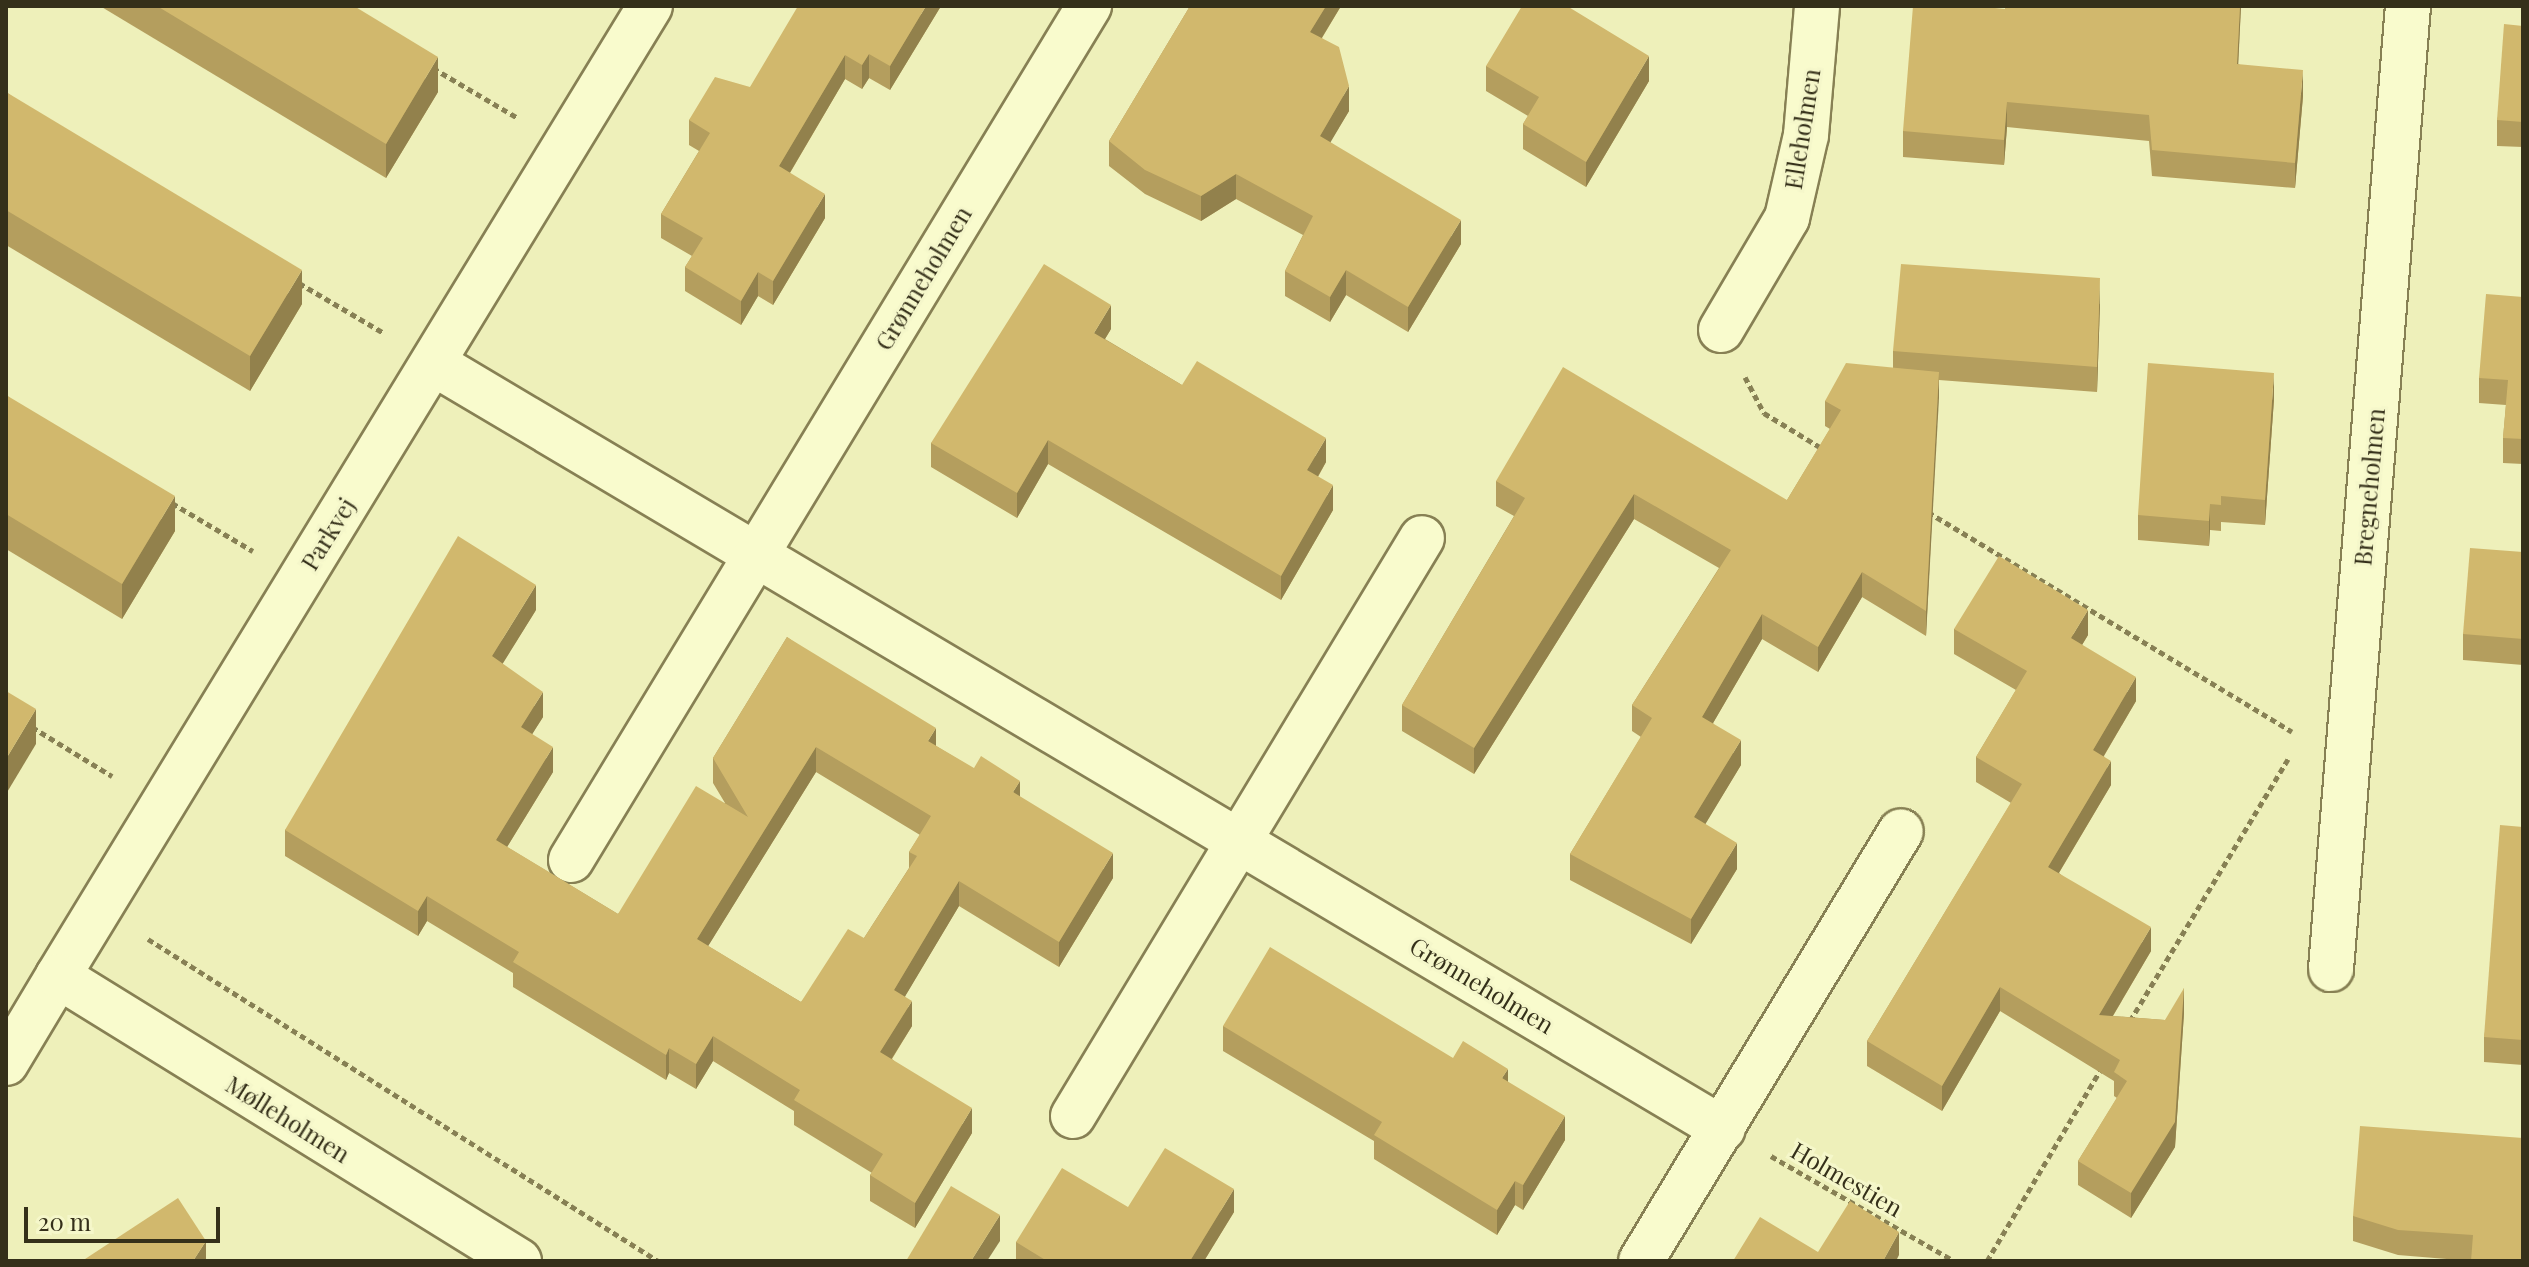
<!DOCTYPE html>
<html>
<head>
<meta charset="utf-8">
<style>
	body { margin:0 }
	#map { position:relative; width:2529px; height:1267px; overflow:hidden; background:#eef0ba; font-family:"Playfair Display",serif }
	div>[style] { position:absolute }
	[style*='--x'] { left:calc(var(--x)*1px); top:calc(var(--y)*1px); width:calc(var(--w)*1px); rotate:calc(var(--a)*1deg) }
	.path>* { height:5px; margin-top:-2.5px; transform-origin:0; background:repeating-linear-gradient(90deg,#878054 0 6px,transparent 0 10px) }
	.roads { filter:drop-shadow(2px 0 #878054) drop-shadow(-2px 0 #878054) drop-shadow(0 2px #878054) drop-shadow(0 -2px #878054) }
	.minor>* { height:44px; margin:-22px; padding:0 22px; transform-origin:22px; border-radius:22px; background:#f9fbcd }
	.tertiary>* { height:44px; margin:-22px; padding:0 22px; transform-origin:22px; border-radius:22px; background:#f9fbcd }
	.wall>* { inset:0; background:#b49e5e }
	.shaded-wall>* { inset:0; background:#92814c }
	.building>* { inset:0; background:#d1b86d }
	span { translate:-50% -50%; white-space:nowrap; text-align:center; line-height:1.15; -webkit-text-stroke:6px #f5f7ca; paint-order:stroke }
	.street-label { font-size:24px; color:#35301a }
	.frame { position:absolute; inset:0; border:8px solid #35301a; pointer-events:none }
	.scale { position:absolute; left:24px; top:1207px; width:196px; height:36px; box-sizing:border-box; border:4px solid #35301a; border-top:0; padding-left:10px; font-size:24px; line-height:28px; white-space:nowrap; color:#35301a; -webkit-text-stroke:6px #f5f7ca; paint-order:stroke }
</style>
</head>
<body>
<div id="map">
	<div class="path">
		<i style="--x:433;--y:68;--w:99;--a:30.5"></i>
		<i style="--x:299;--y:283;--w:99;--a:30.5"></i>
		<i style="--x:1745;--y:377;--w:41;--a:62.2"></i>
		<i style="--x:1764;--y:413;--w:69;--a:31.4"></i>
		<i style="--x:172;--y:503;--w:94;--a:30.7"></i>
		<i style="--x:1928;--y:512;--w:425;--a:31.1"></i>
		<i style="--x:32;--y:727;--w:94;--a:31.5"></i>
		<i style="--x:148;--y:939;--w:603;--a:32.27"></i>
		<i style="--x:2130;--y:1021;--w:306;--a:-58.9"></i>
		<i style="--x:1771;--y:1156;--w:211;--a:29.8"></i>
		<i style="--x:1987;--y:1261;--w:226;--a:-59.3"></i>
	</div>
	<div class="roads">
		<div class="minor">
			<i style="--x:1721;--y:330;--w:130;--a:-59.5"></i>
			<i style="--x:1787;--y:218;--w:85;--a:-77.1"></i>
			<i style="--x:1806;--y:135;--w:129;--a:-85.1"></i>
			<i style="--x:433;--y:363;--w:1500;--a:30.7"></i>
			<i style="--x:571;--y:860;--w:999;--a:-58.76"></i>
			<i style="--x:2331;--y:969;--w:966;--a:-85.43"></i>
			<i style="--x:58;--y:976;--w:1136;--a:-58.6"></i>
			<i style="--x:1073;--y:1116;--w:675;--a:-58.88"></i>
			<i style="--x:1641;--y:1261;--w:502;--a:-58.84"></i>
		</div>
		<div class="tertiary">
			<i style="--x:6;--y:1063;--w:101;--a:-59.1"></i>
			<i style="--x:58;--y:976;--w:542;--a:31.73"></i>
		</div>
	</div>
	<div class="wall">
		<i style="clip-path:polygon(100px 6px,354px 6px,438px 92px,386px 178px)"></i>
		<i style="clip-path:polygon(941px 6px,890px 90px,869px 78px,862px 89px,845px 79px,790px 173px,825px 218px,773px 305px,758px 296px,741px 325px,685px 291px,685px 267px,692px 256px,661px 238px,661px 214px,699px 151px,689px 145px,689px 120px,750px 87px)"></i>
		<i style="clip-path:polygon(1190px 6px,1341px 6px,1322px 38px,1349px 111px,1330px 142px,1461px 244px,1408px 332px,1346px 295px,1330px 322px,1285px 296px,1285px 271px,1303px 235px,1236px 199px,1201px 221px,1145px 194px,1109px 166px,1109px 141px)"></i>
		<i style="clip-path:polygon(2241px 6px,2238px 64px,2303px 96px,2295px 188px,2152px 176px,2149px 141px,2007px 127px,2004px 165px,1903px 157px,1903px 131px,2005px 9px)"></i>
		<i style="clip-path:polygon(2523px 26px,2523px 147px,2497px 146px,2497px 120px)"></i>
		<i style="clip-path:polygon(1486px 66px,1649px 81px,1586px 187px,1523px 149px,1523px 124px,1528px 116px,1486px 91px)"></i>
		<i style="clip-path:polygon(6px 92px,302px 304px,250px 391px,6px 245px)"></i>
		<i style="clip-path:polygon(2523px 297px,2523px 464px,2503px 463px,2503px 438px,2506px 405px,2479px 403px,2479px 378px)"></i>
		<i style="clip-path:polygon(2100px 304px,2097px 392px,1939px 380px,1926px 636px,1862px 597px,1818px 672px,1762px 639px,1713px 723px,1741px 765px,1705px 824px,1737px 869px,1691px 944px,1570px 880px,1570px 854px,1641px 737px,1632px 731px,1632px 705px,1719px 568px,1634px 519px,1474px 774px,1402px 731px,1402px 705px,1514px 516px,1496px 506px,1496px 481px,1787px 500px,1830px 429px,1825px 426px,1825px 401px,1893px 368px,1893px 351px)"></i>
		<i style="clip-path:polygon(1111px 329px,1105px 339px,1182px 385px,1326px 462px,1318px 477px,1333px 510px,1281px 600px,1048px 464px,1017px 518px,931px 467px,931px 443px)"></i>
		<i style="clip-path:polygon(6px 395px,175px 531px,122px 619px,6px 549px)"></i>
		<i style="clip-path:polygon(2274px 399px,2265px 525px,2221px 522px,2221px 531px,2210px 530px,2209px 546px,2138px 540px,2138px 515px)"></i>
		<i style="clip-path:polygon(2523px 552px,2523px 665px,2463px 660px,2463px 634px)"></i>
		<i style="clip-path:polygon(evenodd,536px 610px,502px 664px,543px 717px,532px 734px,553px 772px,507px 847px,618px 914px,725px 803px,713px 783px,713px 758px,787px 637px,936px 746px,1020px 797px,1113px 878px,1059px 967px,959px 906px,905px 996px,912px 1026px,892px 1059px,972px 1133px,915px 1228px,870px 1201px,870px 1175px,872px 1173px,794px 1125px,794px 1111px,713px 1061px,696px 1089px,669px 1073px,666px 1080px,513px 987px,513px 973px,427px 921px,418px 936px,285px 856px,285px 830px,536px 610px,816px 772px,920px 835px,909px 852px,909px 868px,864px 938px,801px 1002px,708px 946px,816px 772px)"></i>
		<i style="clip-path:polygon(1954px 629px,2088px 635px,2082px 645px,2136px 701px,2104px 756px,2111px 785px,2059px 873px,2151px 951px,2113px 1016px,2165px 1020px,2184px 1013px,2175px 1147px,2131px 1218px,2078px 1185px,2078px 1161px,2117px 1098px,2114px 1096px,2114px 1081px,2000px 1011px,1942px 1111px,1867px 1066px,1867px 1041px,2011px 803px,1976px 782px,1976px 757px,2016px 690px,1954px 654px)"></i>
		<i style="clip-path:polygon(2523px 827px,2523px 1065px,2484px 1062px,2484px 1037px)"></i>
		<i style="clip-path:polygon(1223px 1026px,1453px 1058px,1508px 1082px,1565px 1140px,1523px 1210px,1515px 1205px,1497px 1235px,1374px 1159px,1374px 1141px,1223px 1051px)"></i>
		<i style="clip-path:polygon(2523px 1138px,2471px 1261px,2398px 1255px,2353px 1241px,2353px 1216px)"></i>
		<i style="clip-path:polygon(1128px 1207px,1234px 1212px,1204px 1261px,1016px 1261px,1016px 1242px)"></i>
	</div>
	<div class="shaded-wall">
		<i style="clip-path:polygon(926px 6px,941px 6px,890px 90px,890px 66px)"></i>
		<i style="clip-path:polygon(1326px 6px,1341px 6px,1310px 57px,1310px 32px)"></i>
		<i style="clip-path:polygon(2240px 6px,2241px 6px,2237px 90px,2237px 64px)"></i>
		<i style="clip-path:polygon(869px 54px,869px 78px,862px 89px,862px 65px)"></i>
		<i style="clip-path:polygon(845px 55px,845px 79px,779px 191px,779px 166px)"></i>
		<i style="clip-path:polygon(1649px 56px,1649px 81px,1586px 187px,1586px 162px)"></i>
		<i style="clip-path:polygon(438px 57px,438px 92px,386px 178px,386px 144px)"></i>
		<i style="clip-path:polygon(2303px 70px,2303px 96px,2295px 188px,2295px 163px)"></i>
		<i style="clip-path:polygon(1349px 86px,1349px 111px,1320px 160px,1320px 136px)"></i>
		<i style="clip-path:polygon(2007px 102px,2007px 127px,2004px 165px,2004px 140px)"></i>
		<i style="clip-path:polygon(1236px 174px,1236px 199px,1201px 221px,1201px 196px)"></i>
		<i style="clip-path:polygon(825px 194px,825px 218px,773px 305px,773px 281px)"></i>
		<i style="clip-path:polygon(1461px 220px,1461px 244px,1408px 332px,1408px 307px)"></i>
		<i style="clip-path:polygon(302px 270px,302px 304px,250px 391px,250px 356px)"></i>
		<i style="clip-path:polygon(1346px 270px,1346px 295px,1330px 322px,1330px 297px)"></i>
		<i style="clip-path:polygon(758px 272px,758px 296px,741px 325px,741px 301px)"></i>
		<i style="clip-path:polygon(2100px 278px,2100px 304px,2097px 392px,2097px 367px)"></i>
		<i style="clip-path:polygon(1111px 305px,1111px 329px,1094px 357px,1094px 333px)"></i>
		<i style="clip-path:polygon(1939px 372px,1939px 398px,1926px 636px,1926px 611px)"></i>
		<i style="clip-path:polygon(2274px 373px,2274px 399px,2265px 525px,2265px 500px)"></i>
		<i style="clip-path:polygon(1326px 438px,1326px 462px,1307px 495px,1307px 470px)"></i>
		<i style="clip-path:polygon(1048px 440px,1048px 464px,1017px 518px,1017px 493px)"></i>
		<i style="clip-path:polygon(1333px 485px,1333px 510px,1281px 600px,1281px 576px)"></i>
		<i style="clip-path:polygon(1634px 494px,1634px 519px,1474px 774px,1474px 748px)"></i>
		<i style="clip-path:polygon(175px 496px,175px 531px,122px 619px,122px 584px)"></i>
		<i style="clip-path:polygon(2210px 504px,2210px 530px,2209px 546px,2209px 521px)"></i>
		<i style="clip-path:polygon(1862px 572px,1862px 597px,1818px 672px,1818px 647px)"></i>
		<i style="clip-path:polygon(536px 585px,536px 610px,492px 681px,492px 656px)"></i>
		<i style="clip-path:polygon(2088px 610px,2088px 635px,2071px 663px,2071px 638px)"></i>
		<i style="clip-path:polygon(1762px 614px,1762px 639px,1702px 742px,1702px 717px)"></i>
		<i style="clip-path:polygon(2136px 677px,2136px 701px,2093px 774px,2093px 750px)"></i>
		<i style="clip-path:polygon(543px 692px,543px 717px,521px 752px,521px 727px)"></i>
		<i style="clip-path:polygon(36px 709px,36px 744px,6px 794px,6px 759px)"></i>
		<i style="clip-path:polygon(936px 728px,936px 753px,928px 741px)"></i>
		<i style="clip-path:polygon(1741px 740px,1741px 765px,1694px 843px,1694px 817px)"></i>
		<i style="clip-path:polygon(553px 747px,553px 772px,496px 865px,496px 840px)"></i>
		<i style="clip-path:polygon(816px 747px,816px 772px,697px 964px,697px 939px)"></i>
		<i style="clip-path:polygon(2111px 761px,2111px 785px,2048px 891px,2048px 867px)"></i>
		<i style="clip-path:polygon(1020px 781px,1020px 806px,1013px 792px)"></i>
		<i style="clip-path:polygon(1737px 843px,1737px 869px,1691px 944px,1691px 919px)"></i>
		<i style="clip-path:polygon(1113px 853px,1113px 878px,1059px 967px,1059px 942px)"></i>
		<i style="clip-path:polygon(959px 881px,959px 906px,894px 1015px,894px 990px)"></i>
		<i style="clip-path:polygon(427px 896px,427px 921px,418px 936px,418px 911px)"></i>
		<i style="clip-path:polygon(2151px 927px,2151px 951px,2099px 1039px,2099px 1015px)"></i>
		<i style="clip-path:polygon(2000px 987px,2000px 1011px,1942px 1111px,1942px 1086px)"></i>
		<i style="clip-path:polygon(2184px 988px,2184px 1013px,2175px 1147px,2131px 1218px,2131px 1193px)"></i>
		<i style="clip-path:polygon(912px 1001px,912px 1026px,880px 1077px,880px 1052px)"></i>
		<i style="clip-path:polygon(713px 1036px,713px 1061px,696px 1089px,696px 1064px)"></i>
		<i style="clip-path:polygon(669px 1048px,669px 1073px,666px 1080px,666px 1055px)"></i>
		<i style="clip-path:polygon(1508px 1069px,1508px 1093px,1502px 1078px)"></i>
		<i style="clip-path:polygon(972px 1108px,972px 1133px,915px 1228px,915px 1203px)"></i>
		<i style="clip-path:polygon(1565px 1116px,1565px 1140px,1523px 1210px,1523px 1185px)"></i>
		<i style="clip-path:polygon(1515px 1181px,1515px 1205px,1497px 1235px,1497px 1210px)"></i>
		<i style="clip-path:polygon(1234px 1189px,1234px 1212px,1204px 1261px,1190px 1261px)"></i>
		<i style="clip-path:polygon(1000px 1215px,1000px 1241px,987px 1261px,971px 1261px)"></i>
		<i style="clip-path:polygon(1899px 1232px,1899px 1255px,1896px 1261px,1883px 1261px)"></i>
		<i style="clip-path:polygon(206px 1241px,206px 1261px,193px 1261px)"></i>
	</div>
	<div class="building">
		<i style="clip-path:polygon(157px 6px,354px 6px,438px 57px,386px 144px)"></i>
		<i style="clip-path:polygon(798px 6px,926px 6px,890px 66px,869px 54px,862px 65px,845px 55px,779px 166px,825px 194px,773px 281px,758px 272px,741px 301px,685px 267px,703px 238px,661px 214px,710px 133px,689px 120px,715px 77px,750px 87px)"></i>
		<i style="clip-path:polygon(1190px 6px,1326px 6px,1310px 32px,1339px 47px,1349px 86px,1320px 136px,1461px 220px,1408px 307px,1346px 270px,1330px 297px,1285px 271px,1313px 216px,1236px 174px,1201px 196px,1145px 170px,1109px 141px)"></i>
		<i style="clip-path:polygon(1522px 6px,1567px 6px,1649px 56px,1586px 162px,1523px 124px,1539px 97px,1486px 66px)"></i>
		<i style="clip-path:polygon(1913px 6px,1975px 6px,2005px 9px,2005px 6px,2240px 6px,2237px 64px,2303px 70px,2295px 163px,2152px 150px,2149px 115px,2007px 102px,2004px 140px,1903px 131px)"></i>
		<i style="clip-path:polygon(2504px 24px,2523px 26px,2523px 122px,2497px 120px)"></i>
		<i style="clip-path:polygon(6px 92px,302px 270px,250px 356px,6px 210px)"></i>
		<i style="clip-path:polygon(1044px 264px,1111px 305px,1094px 333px,1182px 385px,1197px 361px,1326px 438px,1307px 470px,1333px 485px,1281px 576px,1048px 440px,1017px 493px,931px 443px)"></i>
		<i style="clip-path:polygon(1901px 264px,2100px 278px,2097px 367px,1893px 351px)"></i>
		<i style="clip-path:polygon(2486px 294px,2523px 297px,2523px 439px,2503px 438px,2508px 380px,2479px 378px)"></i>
		<i style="clip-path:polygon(1846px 363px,1939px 372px,1926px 611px,1862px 572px,1818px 647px,1762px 614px,1702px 717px,1741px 740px,1694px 817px,1737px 843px,1691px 919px,1570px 854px,1652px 718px,1632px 705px,1731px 550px,1634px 494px,1474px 748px,1402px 705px,1525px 498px,1496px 481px,1563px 367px,1787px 500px,1841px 410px,1825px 401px)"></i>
		<i style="clip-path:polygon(2148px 363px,2274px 373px,2265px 500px,2221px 496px,2221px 505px,2210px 504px,2209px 521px,2138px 515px)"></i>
		<i style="clip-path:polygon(6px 395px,175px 496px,122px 584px,6px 514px)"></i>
		<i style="clip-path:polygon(evenodd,458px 536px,536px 585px,492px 656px,543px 692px,521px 727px,553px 747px,496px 840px,618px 914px,696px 786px,748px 817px,713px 758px,787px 637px,936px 728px,928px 741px,974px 768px,981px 756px,1020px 781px,1013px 792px,1113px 853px,1059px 942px,959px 881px,894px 990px,912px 1001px,880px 1052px,972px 1108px,915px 1203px,870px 1175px,883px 1154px,794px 1100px,800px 1090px,713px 1036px,696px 1064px,669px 1048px,666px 1055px,513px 962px,519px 952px,427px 896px,418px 911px,285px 830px,458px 536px,816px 747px,931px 816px,909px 852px,917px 856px,864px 938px,848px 929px,801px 1002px,697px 939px,816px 747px)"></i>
		<i style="clip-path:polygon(2470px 548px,2523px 552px,2523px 639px,2463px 634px)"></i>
		<i style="clip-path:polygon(1999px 556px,2088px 610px,2071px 638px,2136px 677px,2093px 750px,2111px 761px,2048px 867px,2151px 927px,2099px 1015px,2165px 1020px,2184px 988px,2175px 1122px,2131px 1193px,2078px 1161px,2127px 1081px,2114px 1072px,2120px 1060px,2000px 987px,1942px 1086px,1867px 1041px,2022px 784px,1976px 757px,2027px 671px,1954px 629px)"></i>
		<i style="clip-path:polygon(6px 691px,36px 709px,6px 759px)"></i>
		<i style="clip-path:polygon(2500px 825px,2523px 827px,2523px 1040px,2484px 1037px)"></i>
		<i style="clip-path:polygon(1270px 947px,1453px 1058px,1463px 1041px,1508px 1069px,1502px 1078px,1565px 1116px,1523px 1185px,1515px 1181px,1497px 1210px,1374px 1135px,1382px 1122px,1223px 1026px)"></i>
		<i style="clip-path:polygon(2360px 1126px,2523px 1138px,2523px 1261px,2471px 1261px,2473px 1235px,2398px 1230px,2353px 1216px)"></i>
		<i style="clip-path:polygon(1165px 1148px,1234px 1189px,1190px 1261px,1047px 1261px,1016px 1242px,1062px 1168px,1128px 1207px)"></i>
		<i style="clip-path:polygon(951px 1186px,1000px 1215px,971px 1261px,906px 1261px)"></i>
		<i style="clip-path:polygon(178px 1198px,206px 1241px,193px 1261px,82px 1261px)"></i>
		<i style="clip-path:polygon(1850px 1201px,1899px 1232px,1883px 1261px,1733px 1261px,1760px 1217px,1818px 1252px)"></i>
	</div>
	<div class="street-label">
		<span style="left:1802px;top:129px;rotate:-81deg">Elleholmen</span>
		<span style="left:923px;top:278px;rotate:-59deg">Grønneholmen</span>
		<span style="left:2369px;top:487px;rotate:-85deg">Bregneholmen</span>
		<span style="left:328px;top:534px;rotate:-58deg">Parkvej</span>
		<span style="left:1482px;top:985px;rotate:31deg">Grønneholmen</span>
		<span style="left:288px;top:1119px;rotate:32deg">Mølleholmen</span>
		<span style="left:1847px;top:1179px;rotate:30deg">Holmestien</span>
	</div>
	<div class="frame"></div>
	<div class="scale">20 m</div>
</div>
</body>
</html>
